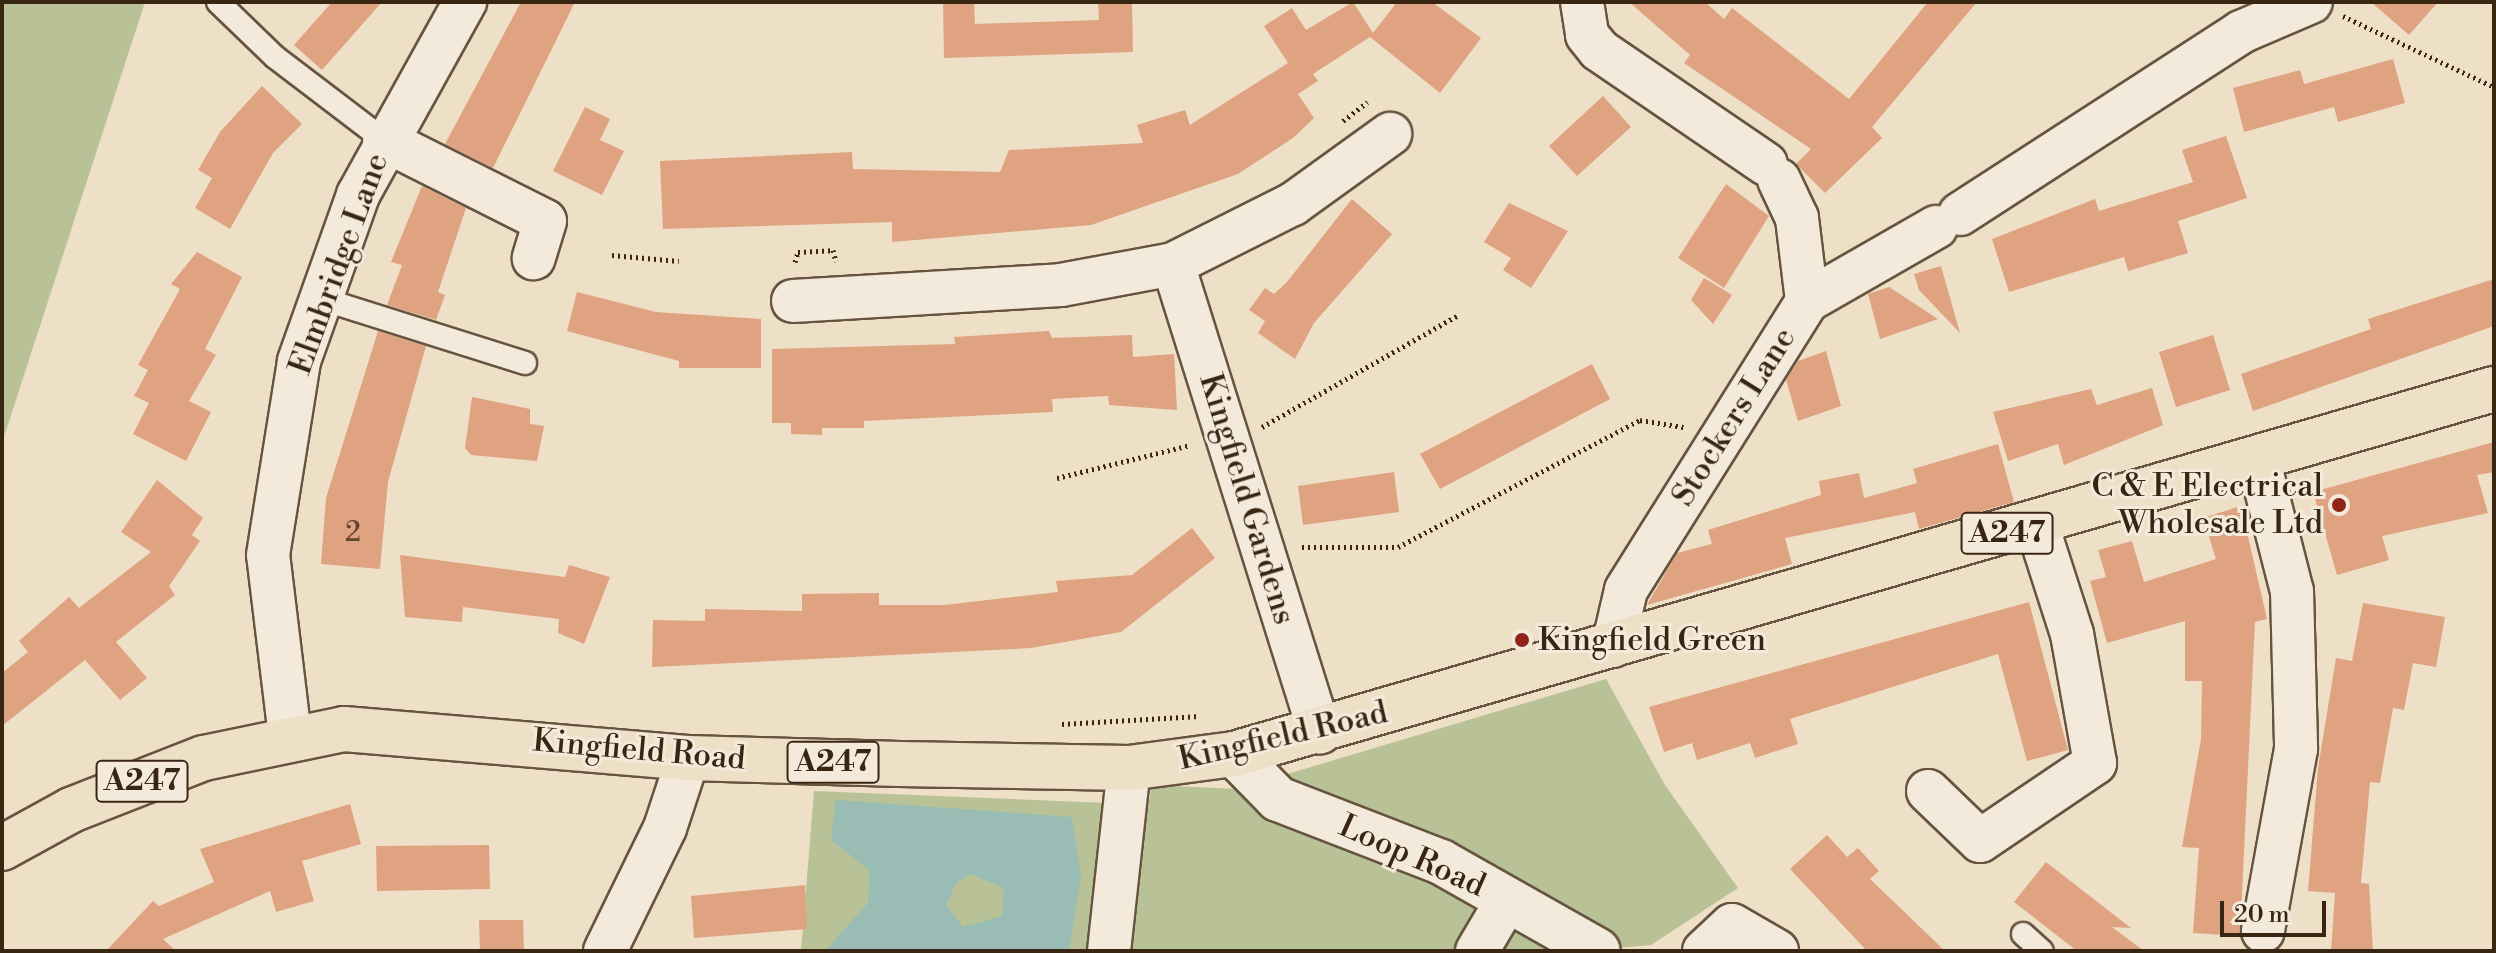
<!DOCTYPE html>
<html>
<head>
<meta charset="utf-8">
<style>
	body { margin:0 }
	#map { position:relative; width:2496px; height:953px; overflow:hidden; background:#eedfc7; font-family:"Libre Bodoni",serif }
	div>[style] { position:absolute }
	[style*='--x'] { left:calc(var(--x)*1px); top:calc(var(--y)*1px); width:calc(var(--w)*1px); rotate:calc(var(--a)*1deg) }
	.green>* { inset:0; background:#b8c296 }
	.water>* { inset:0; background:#99bdb5 }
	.building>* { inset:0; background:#dfa381 }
	.path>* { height:5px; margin-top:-2.5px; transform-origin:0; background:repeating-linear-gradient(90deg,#382613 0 2px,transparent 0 6px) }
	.roads { filter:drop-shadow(2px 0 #665440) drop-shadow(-2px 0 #665440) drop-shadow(0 2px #665440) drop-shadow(0 -2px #665440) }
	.service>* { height:22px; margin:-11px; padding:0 11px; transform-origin:11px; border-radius:11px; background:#f4eadb }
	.minor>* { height:42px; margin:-21px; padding:0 21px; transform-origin:21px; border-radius:21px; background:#f4eadb }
	.secondary>* { height:44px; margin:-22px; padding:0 22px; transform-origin:22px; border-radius:22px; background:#f4eadb }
	.primary>* { height:44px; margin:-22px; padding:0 22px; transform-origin:22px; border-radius:22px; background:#eedfc7 }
	.dots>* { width:22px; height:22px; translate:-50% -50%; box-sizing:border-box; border:4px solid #f4eadb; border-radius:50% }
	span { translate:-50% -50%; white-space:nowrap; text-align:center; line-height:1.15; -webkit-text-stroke:6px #f4eadb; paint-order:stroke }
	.number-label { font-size:28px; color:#62452e }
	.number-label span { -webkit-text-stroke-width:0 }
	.shield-label span { padding:2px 6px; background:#f4eadb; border:2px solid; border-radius:6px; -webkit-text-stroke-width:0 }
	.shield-label { font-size:30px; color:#382613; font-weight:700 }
	.street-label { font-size:32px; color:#382613 }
	.poi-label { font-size:32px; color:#382613 }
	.right { translate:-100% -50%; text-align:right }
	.left { translate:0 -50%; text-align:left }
	.frame { position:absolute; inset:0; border:4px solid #382613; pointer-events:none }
	.scale { position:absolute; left:2220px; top:901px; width:106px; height:36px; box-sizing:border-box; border:4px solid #382613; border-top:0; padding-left:10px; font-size:24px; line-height:28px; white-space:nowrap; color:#382613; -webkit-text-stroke:6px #f4eadb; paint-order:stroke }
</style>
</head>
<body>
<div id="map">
	<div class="green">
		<i style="clip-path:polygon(2px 2px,145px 2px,2px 443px)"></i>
		<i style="clip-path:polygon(1606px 679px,1665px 785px,1738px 888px,1651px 945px,1583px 951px,1122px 951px,1152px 785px,1237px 789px)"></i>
		<i style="clip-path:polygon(814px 791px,1109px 803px,1090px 951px,801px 951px)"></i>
	</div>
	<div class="water">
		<i style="clip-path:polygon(evenodd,836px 800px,1072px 817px,1081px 876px,1069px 951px,825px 951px,868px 903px,869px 870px,831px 840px,836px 800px,971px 874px,1004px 888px,1002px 916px,963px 927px,946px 905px,956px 883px,971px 874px)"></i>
	</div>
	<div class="building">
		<i style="clip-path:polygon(332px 2px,382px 2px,322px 70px,294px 45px)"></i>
		<i style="clip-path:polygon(521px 2px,575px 2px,493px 168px,445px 144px)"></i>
		<i style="clip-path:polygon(943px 2px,974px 2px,975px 24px,1099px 20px,1098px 2px,1132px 2px,1133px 52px,944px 58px)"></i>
		<i style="clip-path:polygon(1353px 2px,1373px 33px,1397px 2px,1432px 2px,1481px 38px,1440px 93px,1370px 37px,1313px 74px,1318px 81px,1298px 94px,1314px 118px,1293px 138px,1238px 174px,1091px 225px,892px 242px,892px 222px,663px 229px,660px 161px,852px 152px,853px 169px,1000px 172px,1009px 150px,1143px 143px,1137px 125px,1185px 110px,1190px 125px,1288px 63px,1264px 26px,1292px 8px,1306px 30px)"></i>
		<i style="clip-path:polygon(1629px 2px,1705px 2px,1724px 19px,1732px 8px,1849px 99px,1928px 2px,1977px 2px,1872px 127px,1882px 138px,1825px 193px,1796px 164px,1811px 149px,1684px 63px,1690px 55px)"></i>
		<i style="clip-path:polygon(2371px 2px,2438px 2px,2409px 35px)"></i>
		<i style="clip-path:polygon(2393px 59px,2405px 103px,2338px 122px,2334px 107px,2244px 132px,2233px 88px,2300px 70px,2304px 84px)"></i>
		<i style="clip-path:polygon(262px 86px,302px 124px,273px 153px,230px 229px,195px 208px,212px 178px,198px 170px,220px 132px)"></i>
		<i style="clip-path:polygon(1603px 96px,1631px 127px,1577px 176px,1549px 146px)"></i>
		<i style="clip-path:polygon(585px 107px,610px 119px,600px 140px,624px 151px,602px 195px,553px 171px)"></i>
		<i style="clip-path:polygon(2226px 136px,2247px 198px,2178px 221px,2188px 253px,2128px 271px,2124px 257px,2009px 292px,1992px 239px,2095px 199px,2099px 211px,2193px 182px,2182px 150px)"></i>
		<i style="clip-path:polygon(1726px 184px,1769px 216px,1724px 288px,1678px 258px)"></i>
		<i style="clip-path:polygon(422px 186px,466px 208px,438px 292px,445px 295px,436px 320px,387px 305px,402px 265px,391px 262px)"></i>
		<i style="clip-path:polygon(1352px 199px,1392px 234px,1314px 323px,1295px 359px,1258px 333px,1265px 321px,1249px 310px,1265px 288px,1274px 294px,1287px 282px)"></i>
		<i style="clip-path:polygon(1509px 203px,1568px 231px,1531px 288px,1503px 270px,1511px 258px,1484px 242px)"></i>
		<i style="clip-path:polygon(197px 252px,242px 277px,205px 349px,216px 355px,189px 401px,211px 412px,186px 461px,133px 434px,149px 403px,134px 396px,148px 370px,138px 365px,180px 289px,171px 284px)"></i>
		<i style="clip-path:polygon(1941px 266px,1960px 333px,1919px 290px,1914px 274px)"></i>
		<i style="clip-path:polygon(1704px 278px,1732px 295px,1713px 324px,1691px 300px)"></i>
		<i style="clip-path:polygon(2494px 279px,2494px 326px,2253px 411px,2241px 374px,2371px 329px,2368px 319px)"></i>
		<i style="clip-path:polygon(1889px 287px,1938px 319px,1880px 339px,1868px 294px)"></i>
		<i style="clip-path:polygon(577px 292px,656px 312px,761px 319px,761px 368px,679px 368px,679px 361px,567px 331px)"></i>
		<i style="clip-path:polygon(378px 331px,426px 346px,388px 482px,380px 569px,321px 564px,326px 498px)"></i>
		<i style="clip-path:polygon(1049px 331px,1052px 338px,1132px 335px,1133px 357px,1174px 354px,1177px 410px,1109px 405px,1108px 396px,1052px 399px,1053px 412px,864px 421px,864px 428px,822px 428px,822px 435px,791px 434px,791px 423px,772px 423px,772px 349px,955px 344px,954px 337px)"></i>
		<i style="clip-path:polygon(2213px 335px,2230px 390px,2176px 407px,2159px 352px)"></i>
		<i style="clip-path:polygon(1826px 351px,1841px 406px,1798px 421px,1786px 380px,1798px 361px)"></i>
		<i style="clip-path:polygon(1592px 364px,1610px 399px,1440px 489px,1420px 454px)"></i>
		<i style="clip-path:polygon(2152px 388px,2163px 425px,2064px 465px,2058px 444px,2008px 461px,1993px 412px,2091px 389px,2097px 405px)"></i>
		<i style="clip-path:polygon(472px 397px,530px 409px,530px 424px,544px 426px,537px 461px,471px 455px,465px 448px)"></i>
		<i style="clip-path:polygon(2494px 442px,2494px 472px,2477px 475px,2488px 513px,2382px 536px,2389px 560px,2337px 575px,2313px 492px)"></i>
		<i style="clip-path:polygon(1998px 444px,2014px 502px,1919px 529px,1915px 512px,1785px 538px,1792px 564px,1647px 605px,1677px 553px,1712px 544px,1708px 530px,1821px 495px,1819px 481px,1859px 473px,1864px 498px,1917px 483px,1913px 469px)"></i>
		<i style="clip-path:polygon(1394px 472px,1399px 512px,1303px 525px,1298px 486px)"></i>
		<i style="clip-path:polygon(157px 480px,203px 518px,192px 535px,200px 541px,169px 586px,175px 595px,116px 642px,147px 678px,120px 700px,85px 660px,2px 726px,2px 673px,28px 652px,19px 641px,69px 597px,79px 608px,151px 552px,121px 532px)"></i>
		<i style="clip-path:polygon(2241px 506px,2267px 619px,2255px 622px,2240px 936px,2193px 933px,2199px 848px,2182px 847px,2201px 739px,2202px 681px,2185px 681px,2185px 621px,2107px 643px,2090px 581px,2106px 577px,2098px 550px,2132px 541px,2144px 582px,2216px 559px,2203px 518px)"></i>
		<i style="clip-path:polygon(1192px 528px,1215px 558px,1121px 632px,1031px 648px,652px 667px,653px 620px,705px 621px,705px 609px,802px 611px,802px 594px,879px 593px,879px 605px,944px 605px,1058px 592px,1056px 581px,1132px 575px)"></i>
		<i style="clip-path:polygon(400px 555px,565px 577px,569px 565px,610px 577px,584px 644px,558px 633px,559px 619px,463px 607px,462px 622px,405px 617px)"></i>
		<i style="clip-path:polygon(2029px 602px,2068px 750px,2027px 761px,1998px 654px,1790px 719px,1798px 744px,1755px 758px,1750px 743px,1697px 760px,1692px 743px,1664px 752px,1649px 707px)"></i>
		<i style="clip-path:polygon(2363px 603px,2445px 617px,2436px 667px,2413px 663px,2404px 710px,2393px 708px,2380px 783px,2370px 782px,2361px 883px,2369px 884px,2373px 951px,2331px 951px,2335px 893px,2308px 891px,2318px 768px,2336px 658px,2352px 661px)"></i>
		<i style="clip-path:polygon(350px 804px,361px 844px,302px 861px,314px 901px,276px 912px,270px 891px,163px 939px,176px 951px,106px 951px,153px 901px,159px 906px,214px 882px,200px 849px)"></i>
		<i style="clip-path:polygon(1827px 835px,1847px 857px,1858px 848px,1879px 871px,1870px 879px,1945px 951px,1867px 951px,1790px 869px)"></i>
		<i style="clip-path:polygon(489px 845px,490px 889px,377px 891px,376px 846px)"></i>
		<i style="clip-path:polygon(2046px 862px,2131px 928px,2112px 927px,2144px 951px,2077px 951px,2014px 902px)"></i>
		<i style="clip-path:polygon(805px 885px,807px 929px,694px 938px,691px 896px)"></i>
		<i style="clip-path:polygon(479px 920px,523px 920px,524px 951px,480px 951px)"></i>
	</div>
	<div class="path">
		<i style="--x:2343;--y:16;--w:167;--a:25.2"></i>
		<i style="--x:1343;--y:121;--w:31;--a:-38"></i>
		<i style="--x:612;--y:255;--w:67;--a:5.1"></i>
		<i style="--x:795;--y:262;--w:10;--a:-73"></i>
		<i style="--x:798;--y:252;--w:35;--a:-3"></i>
		<i style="--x:833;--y:250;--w:12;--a:76"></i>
		<i style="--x:1262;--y:427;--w:226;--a:-29.7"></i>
		<i style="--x:1057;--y:478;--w:137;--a:-13.9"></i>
		<i style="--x:1302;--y:547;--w:96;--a:0"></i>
		<i style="--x:1398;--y:547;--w:273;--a:-27.7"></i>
		<i style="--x:1640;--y:420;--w:44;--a:9.2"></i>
		<i style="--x:1062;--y:724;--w:138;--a:-3.3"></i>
	</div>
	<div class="roads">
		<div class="service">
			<i style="--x:218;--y:2;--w:79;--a:44"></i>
			<i style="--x:275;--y:57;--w:137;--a:37.3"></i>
			<i style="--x:319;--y:298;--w:216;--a:17.5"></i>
			<i style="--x:2023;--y:934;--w:25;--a:42"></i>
		</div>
		<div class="minor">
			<i style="--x:1582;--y:2;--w:33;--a:81"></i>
			<i style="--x:1587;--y:35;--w:19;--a:51"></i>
			<i style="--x:1599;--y:50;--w:202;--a:34.3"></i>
			<i style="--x:384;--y:140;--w:180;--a:26.7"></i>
			<i style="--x:545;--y:221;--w:39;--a:107"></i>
			<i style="--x:1960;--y:214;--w:335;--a:-32.9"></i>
			<i style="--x:2241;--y:32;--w:76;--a:-23.2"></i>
			<i style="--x:1173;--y:264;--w:491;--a:72.6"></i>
			<i style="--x:793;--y:301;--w:268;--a:-3.4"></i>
			<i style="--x:1061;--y:285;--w:114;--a:-10.6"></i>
			<i style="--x:1173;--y:264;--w:134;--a:-26.6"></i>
			<i style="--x:1293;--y:204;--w:120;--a:-35.8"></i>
			<i style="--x:1807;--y:301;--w:149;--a:-29.8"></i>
			<i style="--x:2259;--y:462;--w:133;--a:75.7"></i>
			<i style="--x:2292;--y:591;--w:158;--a:88.5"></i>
			<i style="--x:2296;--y:749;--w:185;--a:100.3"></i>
			<i style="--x:1613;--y:646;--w:57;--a:-76.9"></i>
			<i style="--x:1626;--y:590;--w:341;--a:-57.9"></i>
			<i style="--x:1807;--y:301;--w:84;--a:-96.9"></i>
			<i style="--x:1797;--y:218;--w:42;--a:-115.3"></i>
			<i style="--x:290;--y:736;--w:182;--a:-96.9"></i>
			<i style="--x:268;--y:555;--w:196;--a:-80.9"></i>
			<i style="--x:299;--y:361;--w:176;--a:-70.4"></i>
			<i style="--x:358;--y:195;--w:221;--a:-61"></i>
			<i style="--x:1928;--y:791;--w:72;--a:43.9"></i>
			<i style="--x:1980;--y:841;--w:139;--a:-34.1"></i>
			<i style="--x:2095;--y:763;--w:131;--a:-100.1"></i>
			<i style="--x:2072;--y:634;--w:114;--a:-107.8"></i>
			<i style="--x:605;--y:951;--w:137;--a:-64"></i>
			<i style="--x:665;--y:828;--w:74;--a:-71.8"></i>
			<i style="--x:1109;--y:951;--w:184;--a:-83.8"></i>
			<i style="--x:1477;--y:951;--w:59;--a:-59.5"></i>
			<i style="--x:1704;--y:951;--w:38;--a:-43"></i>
			<i style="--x:1732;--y:925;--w:52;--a:30"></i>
		</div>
		<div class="secondary">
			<i style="--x:1234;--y:754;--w:63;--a:45.6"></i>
			<i style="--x:1278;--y:799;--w:175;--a:21.1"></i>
			<i style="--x:1441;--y:862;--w:180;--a:29.5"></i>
		</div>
		<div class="primary">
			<i style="--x:2;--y:848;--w:79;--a:-28.8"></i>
			<i style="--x:71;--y:810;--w:143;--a:-21.4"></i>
			<i style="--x:204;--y:758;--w:143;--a:-11.7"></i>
			<i style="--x:344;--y:729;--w:345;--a:4.8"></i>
			<i style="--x:688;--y:758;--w:212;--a:1.6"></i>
			<i style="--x:900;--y:764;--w:229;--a:1"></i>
			<i style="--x:1129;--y:768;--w:106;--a:-7.6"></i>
			<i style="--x:1234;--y:754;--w:1312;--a:-16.16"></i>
		</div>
	</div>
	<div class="dots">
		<i style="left:2339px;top:505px;background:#8f2418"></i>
		<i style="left:1522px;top:640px;background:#8f2418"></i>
	</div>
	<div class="number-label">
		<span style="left:353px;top:533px">2</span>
	</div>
	<div class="shield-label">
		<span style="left:2007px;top:533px">A247</span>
		<span style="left:833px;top:762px">A247</span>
		<span style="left:142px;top:781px">A247</span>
	</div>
	<div class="street-label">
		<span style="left:339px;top:264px;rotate:-70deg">Elmbridge Lane</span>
		<span style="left:1734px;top:417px;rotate:-58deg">Stockers Lane</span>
		<span style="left:1247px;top:499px;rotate:73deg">Kingfield Gardens</span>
		<span style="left:1283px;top:736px;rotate:-13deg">Kingfield Road</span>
		<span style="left:639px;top:750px;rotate:5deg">Kingfield Road</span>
		<span style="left:1412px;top:856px;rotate:24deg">Loop Road</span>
	</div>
	<div class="poi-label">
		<span class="right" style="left:2323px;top:505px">C &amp; E Electrical<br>Wholesale Ltd</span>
		<span class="left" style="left:1538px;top:640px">Kingfield Green</span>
	</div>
	<div class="frame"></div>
	<div class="scale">20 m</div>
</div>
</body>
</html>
